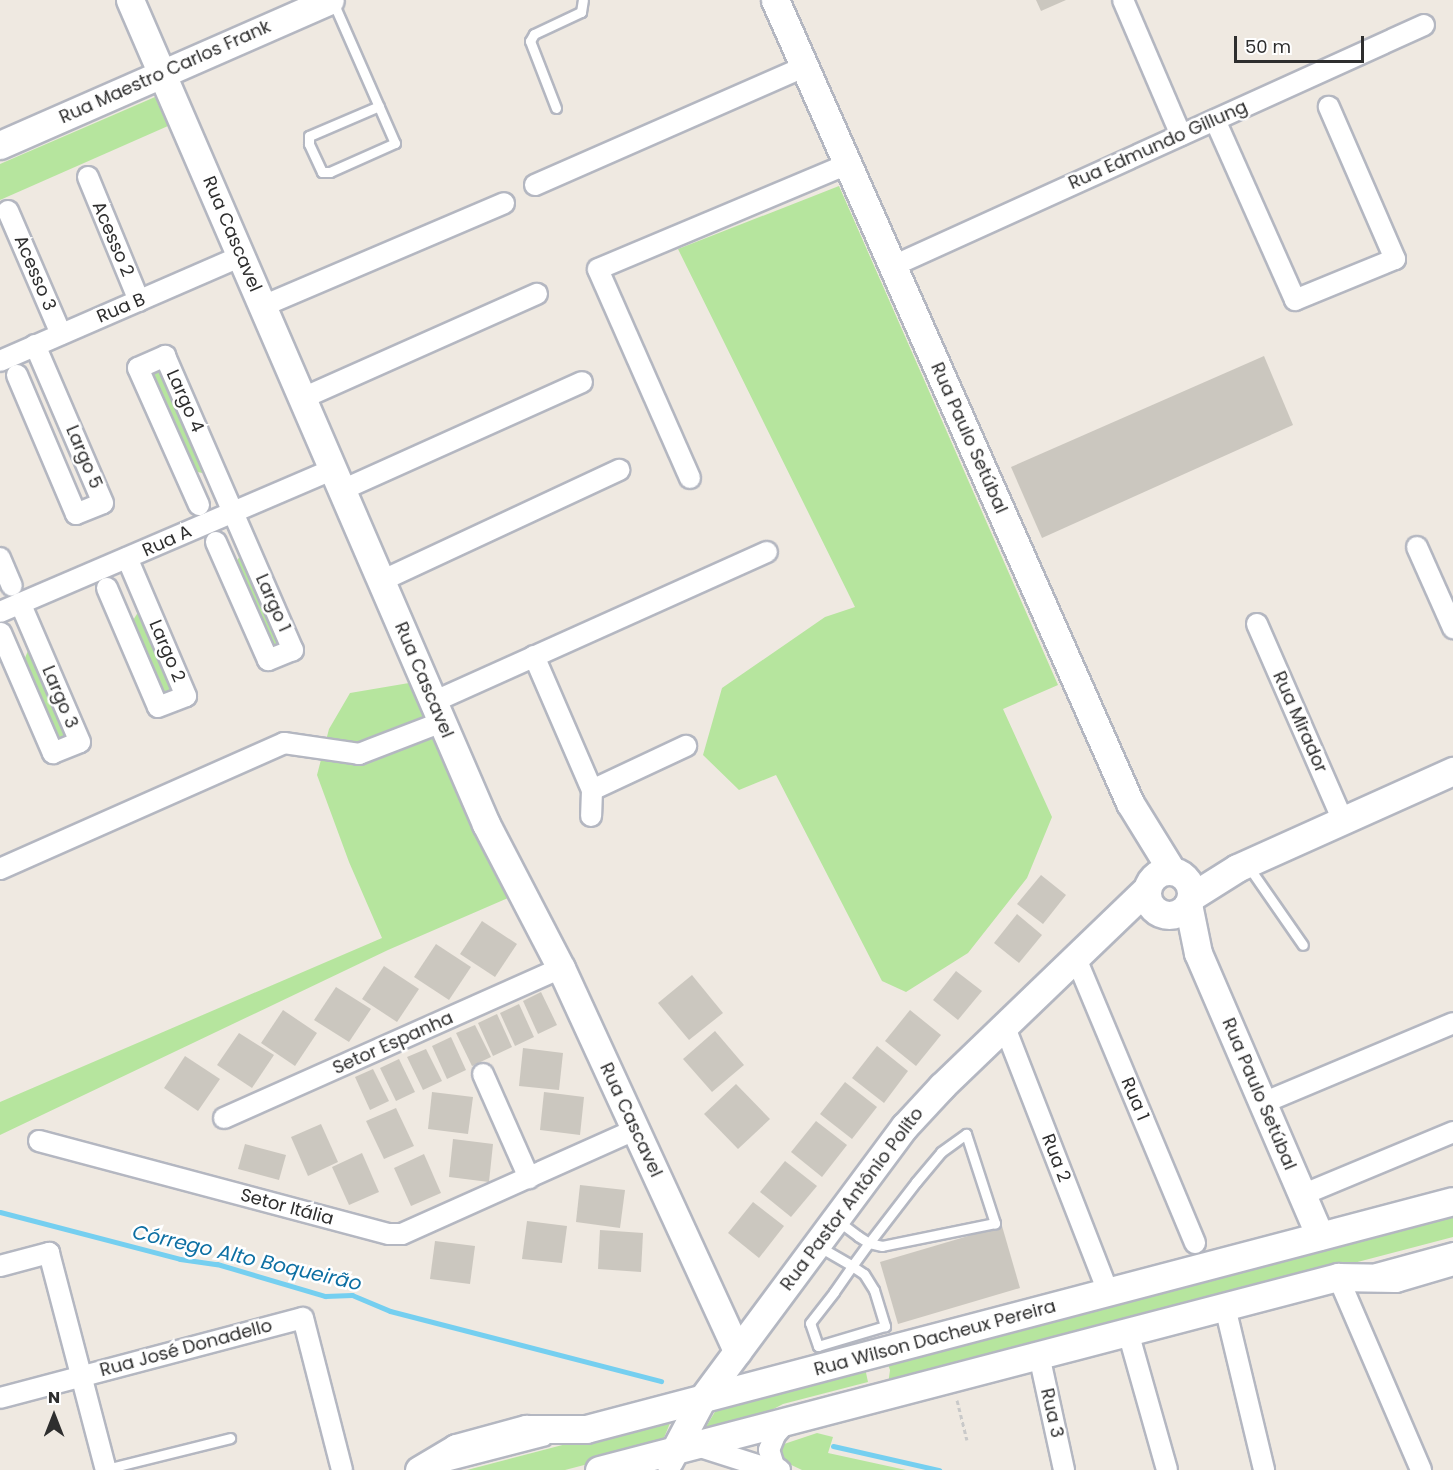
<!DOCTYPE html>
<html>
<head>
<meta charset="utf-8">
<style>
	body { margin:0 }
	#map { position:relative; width:1453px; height:1470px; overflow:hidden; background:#efe9e1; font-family:Poppins,sans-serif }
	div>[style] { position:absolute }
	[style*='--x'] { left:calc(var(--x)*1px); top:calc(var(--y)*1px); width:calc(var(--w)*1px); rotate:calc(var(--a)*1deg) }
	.green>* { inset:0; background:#b6e59e }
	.stream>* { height:5px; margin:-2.5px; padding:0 2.5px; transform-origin:2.5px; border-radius:2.5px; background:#75cff0 }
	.building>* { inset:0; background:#cbc7bf }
	.path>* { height:3px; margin-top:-1.5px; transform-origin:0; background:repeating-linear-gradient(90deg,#c9c9c9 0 4.5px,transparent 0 7.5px) }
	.roads { filter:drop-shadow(2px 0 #b4b7c1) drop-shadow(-2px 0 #b4b7c1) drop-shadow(0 2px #b4b7c1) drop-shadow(0 -2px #b4b7c1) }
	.lane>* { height:9px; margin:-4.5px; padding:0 4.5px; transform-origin:4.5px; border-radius:4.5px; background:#fff }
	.street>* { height:20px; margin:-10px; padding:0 10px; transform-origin:10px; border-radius:10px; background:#fff }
	.secondary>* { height:27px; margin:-13.5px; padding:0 13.5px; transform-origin:13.5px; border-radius:13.5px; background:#fff }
	.secondary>.ring { margin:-13.5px; padding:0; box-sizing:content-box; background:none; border:27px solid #fff; border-radius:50% }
	span { translate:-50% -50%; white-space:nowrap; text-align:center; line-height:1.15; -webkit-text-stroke:5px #fff; paint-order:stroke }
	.street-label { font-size:18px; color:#2e2e2e }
	.water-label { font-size:20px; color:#0d6fa3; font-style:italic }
	.north { position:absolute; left:24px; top:1386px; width:60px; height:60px; -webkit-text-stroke:4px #fff; paint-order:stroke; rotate:0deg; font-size:16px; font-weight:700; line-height:24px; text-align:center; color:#2e2e2e }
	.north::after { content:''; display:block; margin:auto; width:21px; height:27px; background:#2e2e2e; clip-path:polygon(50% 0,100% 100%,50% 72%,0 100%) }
	.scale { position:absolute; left:1234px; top:36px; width:130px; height:27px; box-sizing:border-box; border:3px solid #2e2e2e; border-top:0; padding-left:8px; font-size:18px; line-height:21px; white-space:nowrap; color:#2e2e2e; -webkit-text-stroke:4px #fff; paint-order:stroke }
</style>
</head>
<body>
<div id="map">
	<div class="green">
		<i style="clip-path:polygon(155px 97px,168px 126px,0 200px,0 164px)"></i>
		<i style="clip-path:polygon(839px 186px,1058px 685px,1003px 709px,1052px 817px,1027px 878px,968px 953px,906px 992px,882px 981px,776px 775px,739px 790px,703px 755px,722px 688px,825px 617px,855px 607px,678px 249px)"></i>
		<i style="clip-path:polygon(162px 364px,211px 475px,189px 470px,146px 371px)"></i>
		<i style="clip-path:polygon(242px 553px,283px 643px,272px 648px,234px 565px)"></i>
		<i style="clip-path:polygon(142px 606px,179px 692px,162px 699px,130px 625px)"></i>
		<i style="clip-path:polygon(31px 644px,73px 739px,55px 747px,21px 667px)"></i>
		<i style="clip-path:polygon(409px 683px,508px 898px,388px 950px,0 1135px,0 1102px,382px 938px,349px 862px,317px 775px,329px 729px,350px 693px)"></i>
		<i style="clip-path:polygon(1453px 1212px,1453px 1237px,888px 1385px,890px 1370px,886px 1359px)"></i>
		<i style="clip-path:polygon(865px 1368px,868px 1382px,783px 1404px,747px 1423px,701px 1435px,719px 1405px)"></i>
		<i style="clip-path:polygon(673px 1416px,661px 1445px,565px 1470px,467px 1470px)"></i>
		<i style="clip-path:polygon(817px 1433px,833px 1437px,828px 1453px,906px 1470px,802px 1470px,785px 1462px,781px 1450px,784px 1444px)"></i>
	</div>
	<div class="stream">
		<i style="--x:0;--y:1212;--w:186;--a:14.6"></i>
		<i style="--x:180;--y:1259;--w:37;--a:8"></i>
		<i style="--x:217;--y:1264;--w:113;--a:16.5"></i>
		<i style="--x:325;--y:1296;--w:27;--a:-2"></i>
		<i style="--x:352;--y:1295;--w:41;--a:22.8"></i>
		<i style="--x:390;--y:1311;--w:280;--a:14.5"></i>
		<i style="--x:833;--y:1446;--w:109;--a:12.8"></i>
	</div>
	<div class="building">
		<i style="clip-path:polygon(1036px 0,1066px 0,1041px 11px)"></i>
		<i style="clip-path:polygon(1264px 356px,1293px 425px,1042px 538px,1011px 467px)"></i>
		<i style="clip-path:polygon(1041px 875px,1066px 895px,1043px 924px,1017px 904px)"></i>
		<i style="clip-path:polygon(1017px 914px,1042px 935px,1019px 963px,994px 943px)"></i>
		<i style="clip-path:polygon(482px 921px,517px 944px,495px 977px,460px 954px)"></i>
		<i style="clip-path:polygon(436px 944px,471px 967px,449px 1000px,414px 977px)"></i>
		<i style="clip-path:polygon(384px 966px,419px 989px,397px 1022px,362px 999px)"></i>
		<i style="clip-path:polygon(956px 971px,982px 991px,958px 1020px,933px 1000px)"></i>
		<i style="clip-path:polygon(692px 975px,723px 1013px,689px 1040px,658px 1003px)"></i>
		<i style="clip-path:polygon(336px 987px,371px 1009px,349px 1042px,314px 1020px)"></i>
		<i style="clip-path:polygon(541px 992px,557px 1025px,538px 1034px,523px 1001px)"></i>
		<i style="clip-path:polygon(519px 1004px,534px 1037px,515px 1046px,500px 1013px)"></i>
		<i style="clip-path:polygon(283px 1010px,317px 1033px,295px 1066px,261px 1043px)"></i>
		<i style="clip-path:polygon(910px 1010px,941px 1035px,916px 1066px,885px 1041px)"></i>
		<i style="clip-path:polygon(497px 1014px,512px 1047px,493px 1056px,478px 1023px)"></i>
		<i style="clip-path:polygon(475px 1025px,491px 1057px,472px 1066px,456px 1033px)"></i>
		<i style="clip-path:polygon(715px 1031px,744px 1065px,712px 1092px,683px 1059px)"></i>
		<i style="clip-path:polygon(239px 1033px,274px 1055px,252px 1088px,217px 1065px)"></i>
		<i style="clip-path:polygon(451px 1037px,466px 1070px,447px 1079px,432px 1046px)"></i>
		<i style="clip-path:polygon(877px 1046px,908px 1071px,884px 1103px,852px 1078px)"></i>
		<i style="clip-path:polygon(523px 1048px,563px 1053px,559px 1090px,519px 1086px)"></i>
		<i style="clip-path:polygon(426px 1049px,442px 1081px,423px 1090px,407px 1057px)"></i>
		<i style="clip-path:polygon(185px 1056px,220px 1079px,198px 1111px,164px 1088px)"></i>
		<i style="clip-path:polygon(399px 1059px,415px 1092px,396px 1101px,380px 1068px)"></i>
		<i style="clip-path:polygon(373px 1069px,389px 1101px,370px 1110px,355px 1077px)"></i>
		<i style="clip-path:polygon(845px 1082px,877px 1107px,852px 1139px,820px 1114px)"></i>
		<i style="clip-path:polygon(736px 1084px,770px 1119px,738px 1149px,704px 1114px)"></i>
		<i style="clip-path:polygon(432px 1092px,473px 1097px,468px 1134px,428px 1129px)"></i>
		<i style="clip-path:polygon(544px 1092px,584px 1097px,580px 1135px,540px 1130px)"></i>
		<i style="clip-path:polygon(396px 1108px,414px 1146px,384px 1159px,366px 1121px)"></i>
		<i style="clip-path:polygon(816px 1121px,847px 1145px,822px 1177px,791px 1152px)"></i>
		<i style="clip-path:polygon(321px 1124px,338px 1162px,308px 1176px,291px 1137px)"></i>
		<i style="clip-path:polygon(453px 1139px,493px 1144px,489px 1182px,449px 1177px)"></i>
		<i style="clip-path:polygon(245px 1144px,286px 1155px,279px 1180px,238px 1169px)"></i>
		<i style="clip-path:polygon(362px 1153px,379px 1192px,349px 1205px,332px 1167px)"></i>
		<i style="clip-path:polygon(424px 1154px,441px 1193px,411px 1206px,394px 1168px)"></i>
		<i style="clip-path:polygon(785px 1161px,817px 1186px,791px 1217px,760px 1192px)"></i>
		<i style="clip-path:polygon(580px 1185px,625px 1190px,620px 1228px,576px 1222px)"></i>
		<i style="clip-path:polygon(753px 1202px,784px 1226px,759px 1258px,728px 1233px)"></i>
		<i style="clip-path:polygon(527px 1221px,567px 1226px,562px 1263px,522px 1259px)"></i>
		<i style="clip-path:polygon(1002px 1226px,1020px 1288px,898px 1324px,880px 1262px)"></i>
		<i style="clip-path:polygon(600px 1230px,643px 1233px,641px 1272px,598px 1269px)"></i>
		<i style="clip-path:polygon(435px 1241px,475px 1246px,470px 1284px,430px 1279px)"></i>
	</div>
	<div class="path">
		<i style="--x:957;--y:1400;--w:41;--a:76"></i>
	</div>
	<div class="roads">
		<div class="lane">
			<i style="--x:333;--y:2;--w:154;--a:66.3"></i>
			<i style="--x:395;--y:143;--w:71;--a:156"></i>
			<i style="--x:330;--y:172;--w:8;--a:180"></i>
			<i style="--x:322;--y:172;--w:31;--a:-115"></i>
			<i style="--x:309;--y:144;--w:8;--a:-90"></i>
			<i style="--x:309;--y:136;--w:76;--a:-23.2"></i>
			<i style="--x:556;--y:108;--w:72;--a:-111.2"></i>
			<i style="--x:530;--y:41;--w:8;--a:-60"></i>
			<i style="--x:534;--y:34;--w:52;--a:-25.1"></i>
			<i style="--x:581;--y:12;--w:12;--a:-81"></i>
			<i style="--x:1248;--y:866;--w:96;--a:55.2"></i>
			<i style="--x:818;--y:1246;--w:39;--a:30"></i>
			<i style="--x:852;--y:1266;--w:14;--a:34"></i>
			<i style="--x:864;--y:1274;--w:19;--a:58"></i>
			<i style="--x:874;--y:1290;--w:38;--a:73"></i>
			<i style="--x:885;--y:1326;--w:70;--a:163.4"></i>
			<i style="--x:818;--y:1346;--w:24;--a:-109"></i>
			<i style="--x:810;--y:1323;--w:39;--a:-52"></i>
			<i style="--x:834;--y:1292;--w:32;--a:-55"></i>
			<i style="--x:852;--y:1266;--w:29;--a:-54"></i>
			<i style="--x:869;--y:1243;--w:77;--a:-52.4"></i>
			<i style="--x:916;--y:1182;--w:39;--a:-50"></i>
			<i style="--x:941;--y:1152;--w:31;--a:-36"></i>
			<i style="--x:966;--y:1134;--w:94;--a:72"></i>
			<i style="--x:995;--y:1223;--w:115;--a:168.5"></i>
			<i style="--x:882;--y:1246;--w:13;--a:-167"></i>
			<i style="--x:869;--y:1243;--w:13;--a:-148"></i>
			<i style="--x:858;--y:1236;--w:26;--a:-143"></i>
			<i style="--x:1375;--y:1268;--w:81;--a:-15.1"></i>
			<i style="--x:446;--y:1466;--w:103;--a:-14.6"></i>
			<i style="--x:106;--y:1469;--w:128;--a:-14"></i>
		</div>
		<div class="street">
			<i style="--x:1123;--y:0;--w:147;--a:66.8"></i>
			<i style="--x:1215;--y:120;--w:197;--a:66"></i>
			<i style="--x:1295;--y:300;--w:108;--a:-22.3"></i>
			<i style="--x:1395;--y:259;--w:166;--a:-113.5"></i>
			<i style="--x:88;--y:177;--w:134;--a:67.6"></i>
			<i style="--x:535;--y:185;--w:294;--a:-23.7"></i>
			<i style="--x:8;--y:211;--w:134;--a:66.7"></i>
			<i style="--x:893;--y:266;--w:583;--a:-24.41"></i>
			<i style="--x:263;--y:306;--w:262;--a:-23.1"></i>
			<i style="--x:0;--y:361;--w:264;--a:-23.5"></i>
			<i style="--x:17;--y:375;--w:151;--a:67"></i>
			<i style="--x:76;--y:514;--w:29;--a:-22"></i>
			<i style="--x:103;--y:503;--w:172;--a:-113.3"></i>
			<i style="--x:303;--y:398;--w:256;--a:-24"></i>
			<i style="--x:690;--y:478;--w:228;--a:-113.8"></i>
			<i style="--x:598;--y:269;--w:271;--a:-22.8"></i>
			<i style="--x:342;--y:490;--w:263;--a:-24.2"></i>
			<i style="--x:199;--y:505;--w:150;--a:-114"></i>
			<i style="--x:138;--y:368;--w:30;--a:-24"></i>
			<i style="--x:165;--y:356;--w:321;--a:66.5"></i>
			<i style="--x:293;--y:650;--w:27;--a:158"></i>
			<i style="--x:268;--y:660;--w:129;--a:-113.8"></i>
			<i style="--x:1417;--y:547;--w:89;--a:66"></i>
			<i style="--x:0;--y:558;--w:30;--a:67"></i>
			<i style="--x:381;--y:581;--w:263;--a:-25"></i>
			<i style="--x:107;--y:588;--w:129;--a:66.8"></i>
			<i style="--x:158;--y:707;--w:30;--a:-21"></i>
			<i style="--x:186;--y:696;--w:150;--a:-113.1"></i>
			<i style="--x:0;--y:612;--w:362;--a:-23.2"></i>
			<i style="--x:1257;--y:624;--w:215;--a:66.4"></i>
			<i style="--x:1;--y:633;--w:131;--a:66.6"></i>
			<i style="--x:53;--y:753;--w:29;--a:-22"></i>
			<i style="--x:80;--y:742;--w:151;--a:-113.3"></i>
			<i style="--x:534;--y:656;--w:146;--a:66.6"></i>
			<i style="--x:592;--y:790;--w:26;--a:92"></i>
			<i style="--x:433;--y:702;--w:366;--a:-24.2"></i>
			<i style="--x:592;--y:790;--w:104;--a:-25.1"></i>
			<i style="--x:0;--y:869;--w:311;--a:-23.9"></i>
			<i style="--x:284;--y:743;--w:76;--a:8.3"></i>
			<i style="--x:359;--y:754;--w:89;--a:-21.1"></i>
			<i style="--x:1075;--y:956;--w:311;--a:67.3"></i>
			<i style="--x:1004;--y:1025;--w:287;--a:68.7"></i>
			<i style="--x:483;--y:1074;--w:114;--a:66.1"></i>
			<i style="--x:1263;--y:1103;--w:206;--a:-22.8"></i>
			<i style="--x:224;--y:1118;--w:369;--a:-24"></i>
			<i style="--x:39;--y:1141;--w:362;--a:14.9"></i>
			<i style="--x:389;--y:1234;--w:13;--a:0"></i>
			<i style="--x:402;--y:1234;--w:255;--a:-24.1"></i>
			<i style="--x:1302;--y:1195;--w:164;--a:-22.6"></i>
			<i style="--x:0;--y:1266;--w:51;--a:-14.9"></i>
			<i style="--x:49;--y:1253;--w:224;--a:75.3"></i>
			<i style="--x:1338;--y:1277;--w:210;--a:66.7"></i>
			<i style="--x:1225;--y:1307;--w:168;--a:76.5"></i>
			<i style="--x:1128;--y:1332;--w:143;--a:74.2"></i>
			<i style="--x:1039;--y:1355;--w:118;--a:77.7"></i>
			<i style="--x:0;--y:1398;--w:313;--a:-14.8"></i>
			<i style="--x:303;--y:1318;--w:157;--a:75.6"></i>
			<i style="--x:694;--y:1445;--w:83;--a:17.6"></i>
			<i style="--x:780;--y:1470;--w:7;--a:-146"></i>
			<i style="--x:774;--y:1466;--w:17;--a:-107"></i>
			<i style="--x:769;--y:1450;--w:16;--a:-68"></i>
			<i style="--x:775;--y:1435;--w:18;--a:-49"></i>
		</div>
		<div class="secondary">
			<i style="--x:130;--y:0;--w:898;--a:66.63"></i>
			<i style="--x:486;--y:824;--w:162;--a:62.5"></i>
			<i style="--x:561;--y:968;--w:422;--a:65.3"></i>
			<i style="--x:775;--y:0;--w:878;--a:66.15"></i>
			<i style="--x:1130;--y:803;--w:80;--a:58.3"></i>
			<i style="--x:0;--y:145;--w:360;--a:-23.7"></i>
			<i class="ring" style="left:1147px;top:871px;width:17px;height:17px"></i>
			<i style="--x:1191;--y:897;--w:54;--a:-32.2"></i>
			<i style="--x:1237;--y:868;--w:237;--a:-24.2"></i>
			<i style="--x:1188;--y:904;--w:50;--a:78.5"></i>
			<i style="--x:1198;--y:953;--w:308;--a:66.7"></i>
			<i style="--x:669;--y:1461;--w:70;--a:-62"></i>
			<i style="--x:702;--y:1399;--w:340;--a:-53.4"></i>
			<i style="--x:905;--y:1126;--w:54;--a:-47.2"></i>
			<i style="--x:942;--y:1086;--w:283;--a:-43.9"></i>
			<i style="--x:419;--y:1470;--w:43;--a:-30.7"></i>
			<i style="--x:456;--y:1448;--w:73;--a:-15.2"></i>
			<i style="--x:526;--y:1429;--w:60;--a:0"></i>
			<i style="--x:586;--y:1429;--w:896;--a:-14.73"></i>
			<i style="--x:599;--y:1470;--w:764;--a:-14.64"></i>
			<i style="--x:1338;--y:1277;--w:57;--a:1"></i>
			<i style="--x:1395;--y:1278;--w:60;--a:-16.3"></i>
		</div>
	</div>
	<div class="street-label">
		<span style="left:165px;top:72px;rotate:-24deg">Rua Maestro Carlos Frank</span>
		<span style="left:1158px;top:145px;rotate:-24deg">Rua Edmundo Gillung</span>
		<span style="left:232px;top:234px;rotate:67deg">Rua Cascavel</span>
		<span style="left:113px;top:239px;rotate:67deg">Acesso 2</span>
		<span style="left:35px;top:273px;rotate:67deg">Acesso 3</span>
		<span style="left:121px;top:308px;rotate:-23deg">Rua B</span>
		<span style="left:185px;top:401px;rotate:66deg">Largo 4</span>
		<span style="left:969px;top:438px;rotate:66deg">Rua Paulo Setúbal</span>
		<span style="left:84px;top:457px;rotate:67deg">Largo 5</span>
		<span style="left:167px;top:541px;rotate:-24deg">Rua A</span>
		<span style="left:273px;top:603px;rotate:66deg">Largo 1</span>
		<span style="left:167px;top:651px;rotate:67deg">Largo 2</span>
		<span style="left:424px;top:680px;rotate:67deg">Rua Cascavel</span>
		<span style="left:60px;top:697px;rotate:67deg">Largo 3</span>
		<span style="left:1300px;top:722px;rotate:66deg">Rua Mirador</span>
		<span style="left:393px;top:1043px;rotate:-24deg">Setor Espanha</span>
		<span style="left:1259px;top:1094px;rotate:67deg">Rua Paulo Setúbal</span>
		<span style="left:1135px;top:1099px;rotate:67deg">Rua 1</span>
		<span style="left:631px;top:1120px;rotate:65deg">Rua Cascavel</span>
		<span style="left:1056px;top:1158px;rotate:69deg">Rua 2</span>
		<span style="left:852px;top:1199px;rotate:-53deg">Rua Pastor Antônio Polito</span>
		<span style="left:287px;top:1207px;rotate:15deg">Setor Itália</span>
		<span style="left:935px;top:1338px;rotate:-15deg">Rua Wilson Dacheux Pereira</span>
		<span style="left:186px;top:1348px;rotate:-15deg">Rua José Donadello</span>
		<span style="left:1052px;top:1413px;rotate:77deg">Rua 3</span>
	</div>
	<div class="water-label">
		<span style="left:247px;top:1258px;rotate:13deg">Córrego Alto Boqueirão</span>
	</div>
	<div class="north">N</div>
	<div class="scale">50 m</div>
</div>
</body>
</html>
